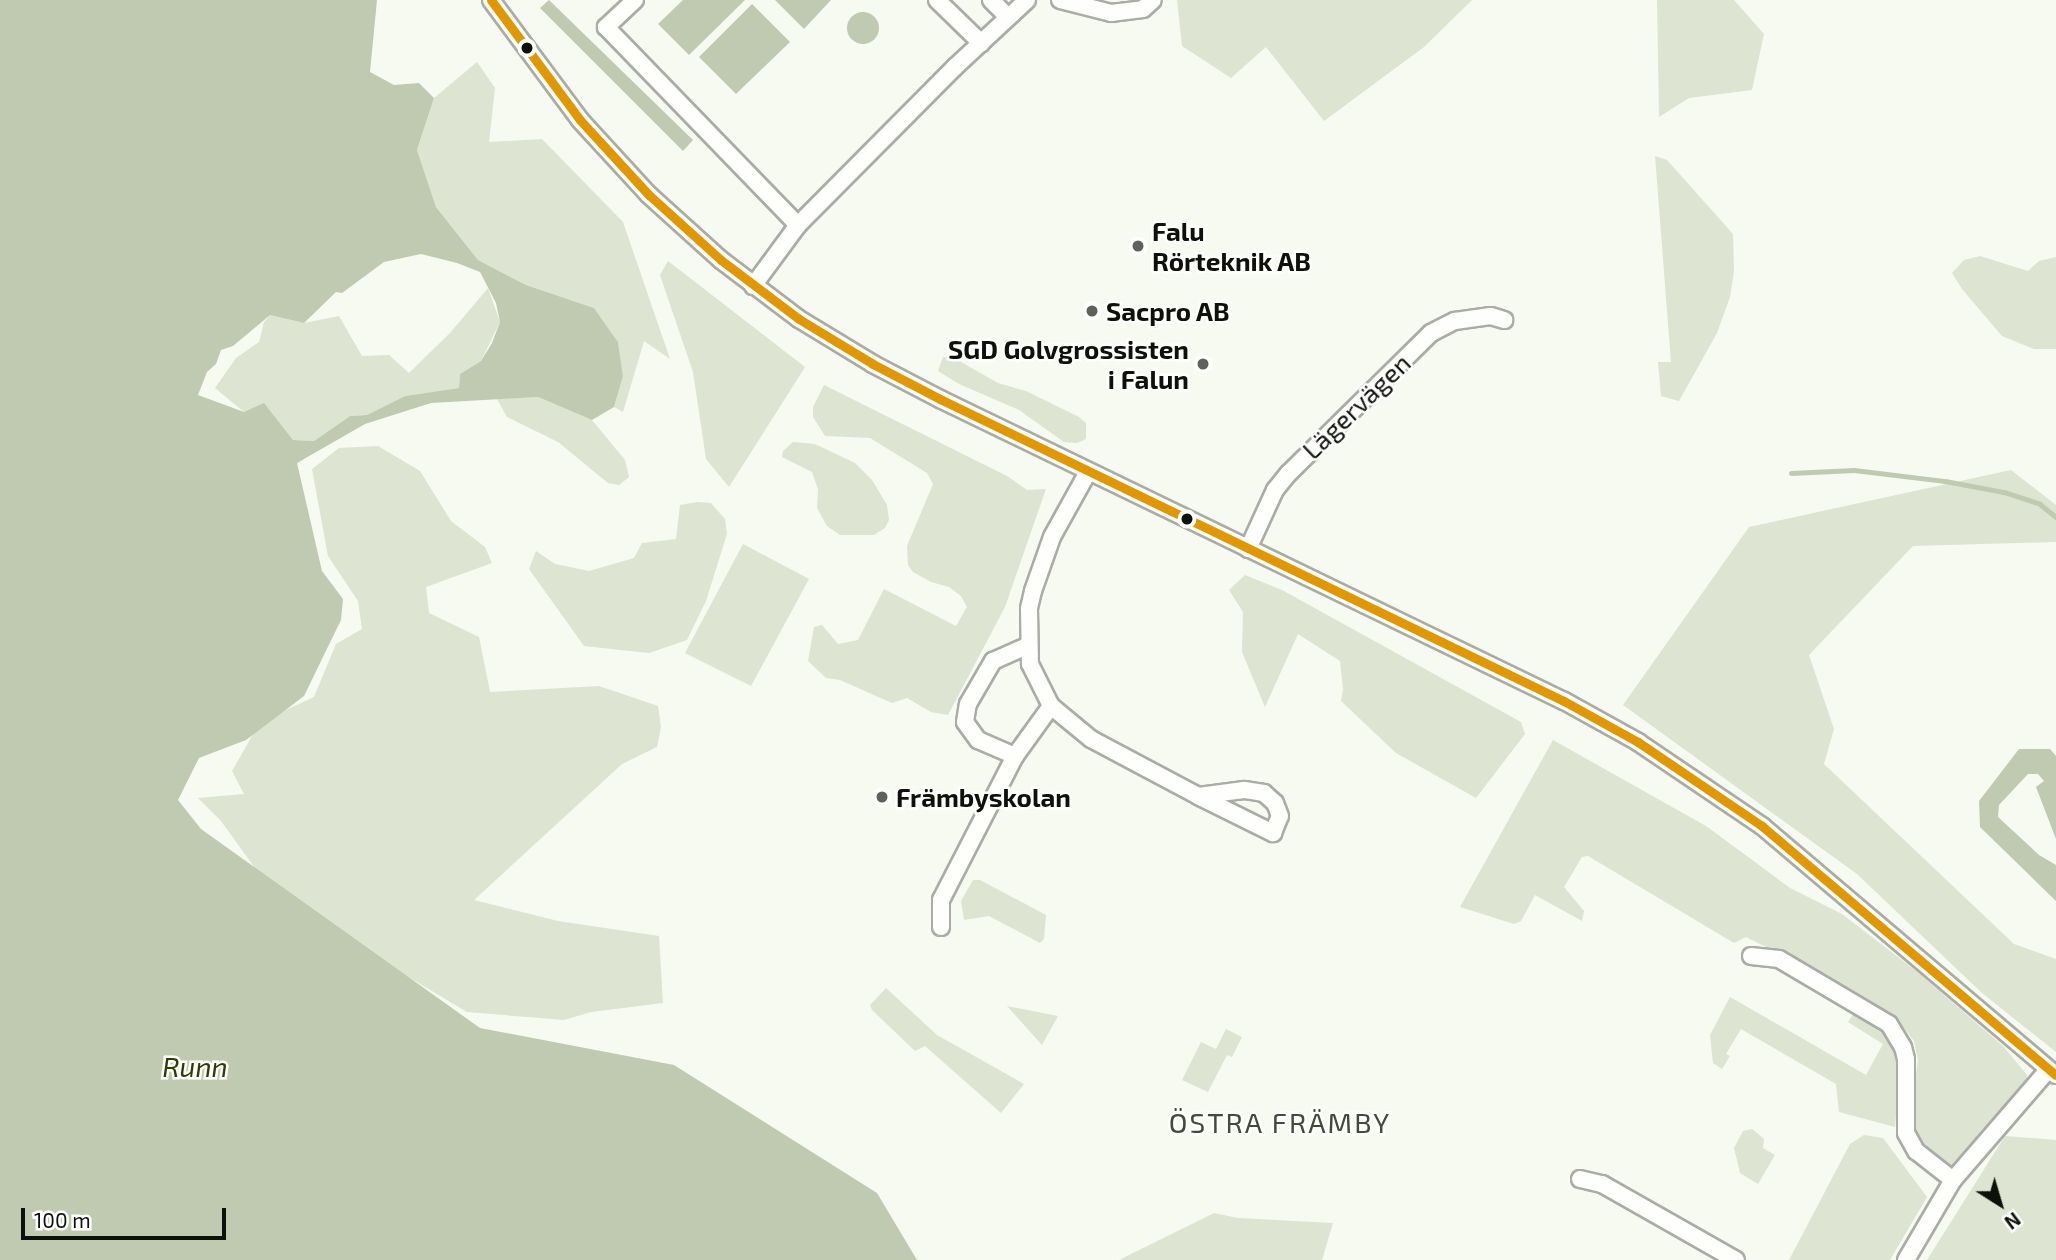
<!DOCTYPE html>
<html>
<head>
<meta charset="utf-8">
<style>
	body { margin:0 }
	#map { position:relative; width:2056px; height:1260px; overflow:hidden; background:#f6faf0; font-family:"Exo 2",sans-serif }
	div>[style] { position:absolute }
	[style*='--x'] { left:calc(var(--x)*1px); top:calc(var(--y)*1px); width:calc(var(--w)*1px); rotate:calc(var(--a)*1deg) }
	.green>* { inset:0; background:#dde4d1 }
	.water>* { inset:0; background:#c0cab0 }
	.round { border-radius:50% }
	.stream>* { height:4.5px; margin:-2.25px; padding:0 2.25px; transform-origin:2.25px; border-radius:2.25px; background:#c0cab0 }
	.roads { filter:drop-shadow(2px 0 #aaaca5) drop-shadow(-2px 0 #aaaca5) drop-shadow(0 2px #aaaca5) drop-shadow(0 -2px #aaaca5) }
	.minor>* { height:16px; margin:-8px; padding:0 8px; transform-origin:8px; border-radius:8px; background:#fefefd }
	.bus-1>* { height:9px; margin:-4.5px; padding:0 4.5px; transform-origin:4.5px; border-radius:4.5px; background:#e09701 }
	.dots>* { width:19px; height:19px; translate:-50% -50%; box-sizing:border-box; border:4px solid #fff; border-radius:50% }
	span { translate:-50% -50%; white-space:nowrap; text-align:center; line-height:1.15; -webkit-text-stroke:5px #fff; paint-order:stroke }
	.poi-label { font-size:26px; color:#0e100a; font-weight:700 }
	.left { translate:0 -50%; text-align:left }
	.right { translate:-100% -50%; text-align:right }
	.street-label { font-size:26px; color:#0e100a }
	.water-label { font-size:28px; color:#2e3c04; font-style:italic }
	.neighbourhood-label { font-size:28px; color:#44493a; letter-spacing:2px }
	.north { position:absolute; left:1965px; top:1169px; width:70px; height:70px; -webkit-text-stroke:5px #fff; paint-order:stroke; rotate:143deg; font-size:19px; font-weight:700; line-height:28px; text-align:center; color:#0e100a }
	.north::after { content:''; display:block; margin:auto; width:24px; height:32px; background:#0e100a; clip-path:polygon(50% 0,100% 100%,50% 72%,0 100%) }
	.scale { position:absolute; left:21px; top:1208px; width:205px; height:32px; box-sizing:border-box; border:4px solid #0e100a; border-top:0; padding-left:9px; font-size:21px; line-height:24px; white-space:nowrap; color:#0e100a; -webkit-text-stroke:5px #fff; paint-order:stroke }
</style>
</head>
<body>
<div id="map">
	<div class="green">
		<i style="clip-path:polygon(1177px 0,1472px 0,1424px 47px,1324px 121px,1266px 47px,1231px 78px,1182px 46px)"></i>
		<i style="clip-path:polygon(1657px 0,1734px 0,1764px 34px,1752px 90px,1689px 98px,1659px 117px)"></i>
		<i style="clip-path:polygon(477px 62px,495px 88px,489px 142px,542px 139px,623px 222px,670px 359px,644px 341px,623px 412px,614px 407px,623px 376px,618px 342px,594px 308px,526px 285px,478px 260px,436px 207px,417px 150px,434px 98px)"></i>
		<i style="clip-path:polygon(1655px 156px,1667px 160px,1733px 234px,1734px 271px,1730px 297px,1717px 333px,1679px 401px,1661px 396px,1658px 362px,1671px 362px)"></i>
		<i style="clip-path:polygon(1980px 256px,2028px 271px,2039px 261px,2056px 257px,2056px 349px,2034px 349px,2002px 336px,1962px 289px,1952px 273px,1964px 260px)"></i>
		<i style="clip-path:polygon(668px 261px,805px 367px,729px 487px,706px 459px,693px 372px,660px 275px)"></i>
		<i style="clip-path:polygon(488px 288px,500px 322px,481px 361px,460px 374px,459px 388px,405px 396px,367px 415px,350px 416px,314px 441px,293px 440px,264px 404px,244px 412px,215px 388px,236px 358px,259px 342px,264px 322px,270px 315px,304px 323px,339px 316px,362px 356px,389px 355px,409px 373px,450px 333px)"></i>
		<i style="clip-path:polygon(943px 357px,954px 358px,998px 383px,1026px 391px,1079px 417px,1086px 423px,1086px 439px,1077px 443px,1064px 442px,1019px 410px,959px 384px,938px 371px)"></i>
		<i style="clip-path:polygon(824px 385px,1007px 476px,1027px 490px,1046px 489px,1005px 607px,948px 715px,931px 712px,907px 698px,892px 703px,840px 680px,826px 678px,808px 661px,814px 627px,822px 625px,838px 644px,858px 640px,884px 589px,956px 626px,967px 607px,961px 596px,949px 587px,931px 582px,913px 572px,908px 565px,907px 546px,933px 484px,927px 473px,870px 438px,825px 436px,813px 417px,813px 407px)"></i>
		<i style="clip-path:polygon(538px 397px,592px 420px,625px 460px,629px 477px,619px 485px,608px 483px,558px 442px,507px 417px,497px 399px)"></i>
		<i style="clip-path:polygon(793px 442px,815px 444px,855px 463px,872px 480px,887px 505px,889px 520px,885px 528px,874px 535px,840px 535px,827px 526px,817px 508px,818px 489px,812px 472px,782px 457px,783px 451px)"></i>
		<i style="clip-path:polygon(378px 446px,420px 471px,451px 521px,485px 547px,492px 563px,426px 587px,429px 613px,479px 637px,490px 692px,599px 686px,658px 706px,661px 727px,657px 747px,622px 764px,474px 900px,558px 921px,659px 936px,663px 1003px,591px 1012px,564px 1020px,467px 1012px,308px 917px,268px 886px,221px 821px,198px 798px,244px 794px,232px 771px,260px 722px,314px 697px,336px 644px,362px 629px,358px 601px,328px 556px,312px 469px,339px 448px)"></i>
		<i style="clip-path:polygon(2011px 470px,2056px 505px,2056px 542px,1913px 546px,1809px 655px,1834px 729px,1824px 764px,2014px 944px,2056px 959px,2056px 1052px,1982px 993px,1857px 874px,1623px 705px,1749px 527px)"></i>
		<i style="clip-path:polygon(697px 502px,711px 503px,725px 519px,727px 534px,706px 601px,687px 640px,649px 653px,584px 646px,529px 569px,536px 551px,555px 564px,589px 571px,634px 558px,642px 543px,676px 539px,680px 505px)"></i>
		<i style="clip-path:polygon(743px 544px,809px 579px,751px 686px,685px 653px)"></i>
		<i style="clip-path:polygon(1245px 575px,1282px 590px,1521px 722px,1525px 734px,1476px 798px,1396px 753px,1341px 701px,1343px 690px,1340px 661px,1298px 634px,1265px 707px,1242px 652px,1243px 612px,1229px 590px)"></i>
		<i style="clip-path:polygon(1553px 740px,1706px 826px,1790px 888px,1842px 914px,1915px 970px,2003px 1046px,2027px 1075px,2026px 1092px,1950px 1172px,1925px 1149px,1916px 1136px,1910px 1117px,1918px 1060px,1914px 1041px,1903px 1027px,1871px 1001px,1846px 987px,1746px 937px,1734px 943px,1588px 856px,1582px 857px,1564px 887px,1584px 911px,1582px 921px,1535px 895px,1521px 921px,1514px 924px,1460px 907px)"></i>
		<i style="clip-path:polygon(973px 880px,980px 880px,1046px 915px,1044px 939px,1040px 943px,989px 916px,964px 920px,961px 901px)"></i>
		<i style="clip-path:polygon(886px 988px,937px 1035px,1024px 1084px,1001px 1113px,925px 1046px,915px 1051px,872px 1010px,870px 1005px)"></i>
		<i style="clip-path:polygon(1730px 997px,1866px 1075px,1883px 1044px,1848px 1022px,1856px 1010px,1877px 1022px,1896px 1044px,1900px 1069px,1895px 1127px,1839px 1112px,1836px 1084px,1741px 1029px,1726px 1054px,1730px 1056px,1722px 1069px,1713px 1063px,1710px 1035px)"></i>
		<i style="clip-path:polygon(1007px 1006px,1058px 1016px,1042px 1045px)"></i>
		<i style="clip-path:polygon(1226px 1029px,1242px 1037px,1232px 1057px,1227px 1055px,1208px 1092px,1182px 1080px,1201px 1042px,1216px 1049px)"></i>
		<i style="clip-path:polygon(1752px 1129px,1764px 1139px,1763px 1148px,1775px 1155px,1758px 1184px,1740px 1173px,1734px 1148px,1743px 1131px)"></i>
		<i style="clip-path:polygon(1864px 1135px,1883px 1138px,1927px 1197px,1890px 1260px,1789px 1260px,1850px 1144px)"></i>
		<i style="clip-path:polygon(2005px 1136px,2056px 1140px,2056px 1260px,1927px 1260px)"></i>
		<i style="clip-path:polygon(1214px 1213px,1238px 1218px,1333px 1223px,1322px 1260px,1119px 1260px)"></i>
	</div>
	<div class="water">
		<i style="clip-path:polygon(evenodd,0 0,377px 0,370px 72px,394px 85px,419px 83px,434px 98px,417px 150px,436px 207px,478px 260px,526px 285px,594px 308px,618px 342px,623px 376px,614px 407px,592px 420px,538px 397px,431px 403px,365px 424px,297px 463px,322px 571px,343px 599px,341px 620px,304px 696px,246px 740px,199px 758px,178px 800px,201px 829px,480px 1028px,674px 1065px,877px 1193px,917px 1260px,0 1260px,0 0,421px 254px,457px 263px,480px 272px,496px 303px,500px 322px,492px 343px,481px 361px,460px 374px,459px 388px,405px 396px,367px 415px,350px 416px,314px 441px,293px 440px,264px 403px,244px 412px,198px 395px,207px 372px,216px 364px,221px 350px,233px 346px,270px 315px,304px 323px,336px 292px,342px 293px,384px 262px,421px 254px)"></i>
		<i style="clip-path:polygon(549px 0,693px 140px,683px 151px,540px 8px)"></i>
		<i style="clip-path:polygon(683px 0,745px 0,689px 55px,658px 24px)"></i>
		<i style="clip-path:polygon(775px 0,831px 0,804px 29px)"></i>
		<i style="clip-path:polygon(752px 4px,790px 42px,736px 94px,699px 57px)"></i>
		<i class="round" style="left:847px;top:12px;width:32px;height:32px"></i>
		<i style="clip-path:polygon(2019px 749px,2050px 749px,2056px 756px,2056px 839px,2036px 787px,2044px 781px,2038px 774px,2028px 774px,1999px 805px,1998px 817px,2039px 855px,2056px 865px,2056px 901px,1980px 827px,1979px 801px)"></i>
	</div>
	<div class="stream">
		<i style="--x:1791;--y:473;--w:63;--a:-2.7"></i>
		<i style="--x:1854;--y:470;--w:92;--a:6.9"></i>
		<i style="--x:1945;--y:481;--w:60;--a:10.6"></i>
		<i style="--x:2004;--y:492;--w:38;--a:18"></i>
		<i style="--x:2040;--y:504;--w:21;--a:39"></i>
	</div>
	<div class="roads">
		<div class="minor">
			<i style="--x:491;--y:0;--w:149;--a:53.4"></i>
			<i style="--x:580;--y:120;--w:102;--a:47.4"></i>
			<i style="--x:649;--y:195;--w:97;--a:42.1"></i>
			<i style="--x:721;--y:260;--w:98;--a:37.1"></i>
			<i style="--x:799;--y:319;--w:87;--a:31.3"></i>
			<i style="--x:873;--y:364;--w:76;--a:27.6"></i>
			<i style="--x:940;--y:399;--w:693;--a:25.83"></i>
			<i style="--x:1564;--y:701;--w:85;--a:29"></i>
			<i style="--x:1638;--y:742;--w:150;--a:34.1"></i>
			<i style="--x:1762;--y:826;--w:385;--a:40.3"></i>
			<i style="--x:635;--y:0;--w:40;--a:137"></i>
			<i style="--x:606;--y:27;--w:276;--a:45.9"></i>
			<i style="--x:937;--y:0;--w:62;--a:44.3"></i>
			<i style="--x:991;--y:0;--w:24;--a:45"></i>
			<i style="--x:1060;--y:0;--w:53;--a:14.3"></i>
			<i style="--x:1111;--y:13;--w:32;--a:-7"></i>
			<i style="--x:1143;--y:9;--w:13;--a:-42"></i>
			<i style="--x:753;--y:286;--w:76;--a:-53.6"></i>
			<i style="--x:798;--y:225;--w:223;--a:-45.2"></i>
			<i style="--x:955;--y:67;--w:98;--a:-42.9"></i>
			<i style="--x:1088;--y:472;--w:74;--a:119"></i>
			<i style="--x:1052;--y:537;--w:57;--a:109.4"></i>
			<i style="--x:1033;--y:591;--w:18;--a:103"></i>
			<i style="--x:1029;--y:609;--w:55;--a:89"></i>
			<i style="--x:1030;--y:664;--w:47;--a:63.4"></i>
			<i style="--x:1051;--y:706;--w:52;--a:39.5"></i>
			<i style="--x:1091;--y:739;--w:121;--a:28"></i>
			<i style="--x:1198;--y:796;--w:84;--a:26.3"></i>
			<i style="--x:1273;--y:833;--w:18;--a:-68"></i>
			<i style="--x:1280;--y:816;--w:14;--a:-111"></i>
			<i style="--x:1275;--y:803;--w:15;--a:-138"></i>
			<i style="--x:1264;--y:793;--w:20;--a:-171"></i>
			<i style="--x:1244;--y:790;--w:46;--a:172.6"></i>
			<i style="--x:1248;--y:549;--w:65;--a:-65.4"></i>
			<i style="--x:1275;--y:490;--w:22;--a:-51"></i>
			<i style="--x:1289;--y:473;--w:199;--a:-44.6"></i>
			<i style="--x:1431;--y:333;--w:27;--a:-27"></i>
			<i style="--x:1455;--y:321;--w:36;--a:-8"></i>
			<i style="--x:1491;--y:316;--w:14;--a:17"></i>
			<i style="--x:1015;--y:756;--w:40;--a:-156.6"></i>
			<i style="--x:978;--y:740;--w:22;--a:-126"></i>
			<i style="--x:965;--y:722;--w:18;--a:-81"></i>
			<i style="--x:968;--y:704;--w:50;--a:-59.8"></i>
			<i style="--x:993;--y:661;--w:37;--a:-24"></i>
			<i style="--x:941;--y:927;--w:27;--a:-90"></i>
			<i style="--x:941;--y:900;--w:162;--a:-62.8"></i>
			<i style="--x:1015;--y:756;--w:62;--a:-54.2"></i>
			<i style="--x:1751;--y:956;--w:28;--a:6"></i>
			<i style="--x:1779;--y:959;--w:128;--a:30.6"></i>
			<i style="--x:1889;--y:1024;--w:27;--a:59"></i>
			<i style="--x:1903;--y:1047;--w:12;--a:76"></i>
			<i style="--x:1906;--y:1059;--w:74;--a:90"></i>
			<i style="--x:1906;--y:1133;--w:21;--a:61"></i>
			<i style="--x:1916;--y:1151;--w:47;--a:38.1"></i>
			<i style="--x:1580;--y:1179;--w:23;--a:13"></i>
			<i style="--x:1602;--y:1184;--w:154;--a:29.6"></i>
			<i style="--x:1906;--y:1260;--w:93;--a:-59.6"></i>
			<i style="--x:1953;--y:1180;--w:145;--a:-49.2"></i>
		</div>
	</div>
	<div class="bus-1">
		<i style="--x:491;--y:0;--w:149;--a:53.4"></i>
		<i style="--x:580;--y:120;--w:102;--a:47.4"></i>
		<i style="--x:649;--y:195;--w:97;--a:42.1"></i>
		<i style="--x:721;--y:260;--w:98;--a:37.1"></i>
		<i style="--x:799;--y:319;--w:87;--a:31.3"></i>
		<i style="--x:873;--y:364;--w:76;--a:27.6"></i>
		<i style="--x:940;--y:399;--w:693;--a:25.83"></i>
		<i style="--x:1564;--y:701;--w:85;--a:29"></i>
		<i style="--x:1638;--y:742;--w:150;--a:34.1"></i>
		<i style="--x:1762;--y:826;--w:385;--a:40.3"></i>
	</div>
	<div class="dots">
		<i style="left:527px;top:48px;background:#0e100a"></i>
		<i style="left:1138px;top:246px;background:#5f625a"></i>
		<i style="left:1092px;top:311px;background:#5f625a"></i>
		<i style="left:1203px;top:364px;background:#5f625a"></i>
		<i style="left:1187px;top:519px;background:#0e100a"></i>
		<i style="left:882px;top:797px;background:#5f625a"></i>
	</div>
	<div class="poi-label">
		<span class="left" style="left:1152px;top:246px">Falu<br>Rörteknik AB</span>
		<span class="left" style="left:1106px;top:311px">Sacpro AB</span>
		<span class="right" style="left:1189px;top:364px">SGD Golvgrossisten<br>i Falun</span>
		<span class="left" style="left:896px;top:797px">Främbyskolan</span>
	</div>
	<div class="street-label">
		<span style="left:1356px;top:406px;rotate:-44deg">Lägervägen</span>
	</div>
	<div class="water-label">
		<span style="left:195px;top:1066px">Runn</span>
	</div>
	<div class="neighbourhood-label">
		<span style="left:1280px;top:1122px">ÖSTRA FRÄMBY</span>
	</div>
	<div class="north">N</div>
	<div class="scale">100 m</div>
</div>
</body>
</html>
